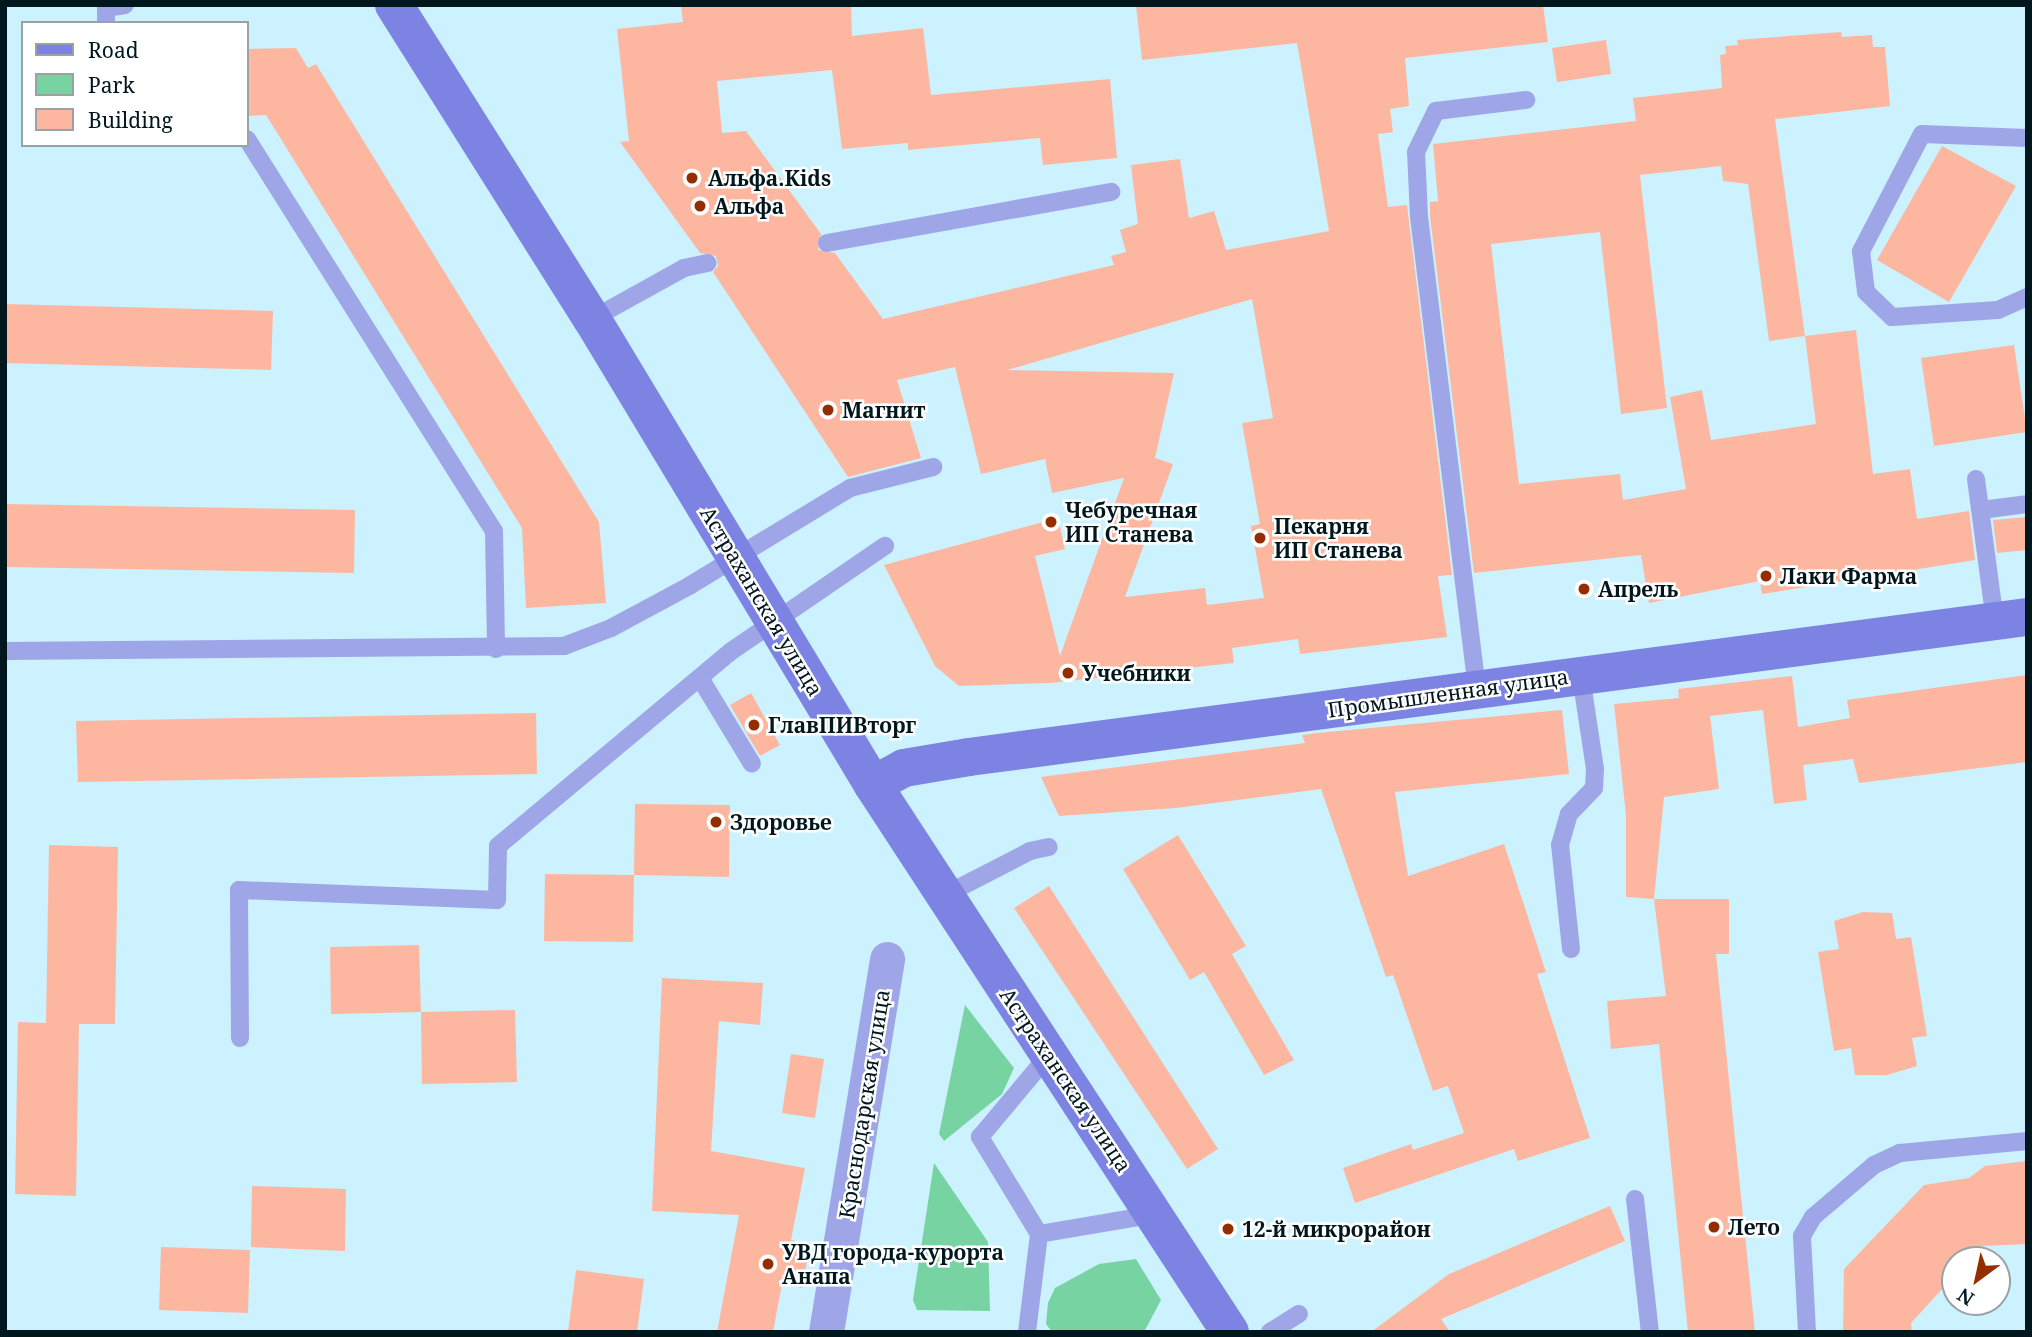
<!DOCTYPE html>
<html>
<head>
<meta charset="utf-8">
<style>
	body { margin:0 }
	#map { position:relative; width:2032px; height:1337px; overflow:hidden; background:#cbf2fe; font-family:"Noto Serif",serif }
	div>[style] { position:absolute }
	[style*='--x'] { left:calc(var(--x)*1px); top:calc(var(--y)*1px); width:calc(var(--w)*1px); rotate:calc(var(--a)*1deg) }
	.green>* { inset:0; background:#78d3a2 }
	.building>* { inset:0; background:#fdb7a0 }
	.lane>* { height:18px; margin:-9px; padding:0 9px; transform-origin:9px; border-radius:9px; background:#9fa6e7 }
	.street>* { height:35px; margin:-17.5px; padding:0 17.5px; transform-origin:17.5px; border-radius:17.5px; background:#9fa6e7 }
	.secondary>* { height:38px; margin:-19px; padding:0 19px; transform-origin:19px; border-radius:19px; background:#7c83e2 }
	.dots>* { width:19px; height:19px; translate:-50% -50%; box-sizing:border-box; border:4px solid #fff; border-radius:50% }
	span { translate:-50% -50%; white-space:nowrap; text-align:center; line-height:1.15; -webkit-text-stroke:5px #fff; paint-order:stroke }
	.poi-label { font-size:21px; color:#00171e; font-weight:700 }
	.left { translate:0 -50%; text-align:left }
	.street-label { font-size:21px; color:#00171e }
	.frame { position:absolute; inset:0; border:7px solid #00171e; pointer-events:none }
	.legend { position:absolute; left:21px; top:21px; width:228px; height:126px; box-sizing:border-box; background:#fff; border:2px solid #99a2a5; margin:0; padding:9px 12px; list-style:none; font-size:21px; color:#00171e }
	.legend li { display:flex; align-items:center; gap:14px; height:35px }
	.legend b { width:35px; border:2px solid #99a2a5 }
	.north { position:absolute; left:1941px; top:1246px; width:70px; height:70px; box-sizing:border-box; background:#fff; border:2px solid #99a2a5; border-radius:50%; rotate:213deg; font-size:19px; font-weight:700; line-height:28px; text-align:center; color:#00171e }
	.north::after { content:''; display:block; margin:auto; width:24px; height:32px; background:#942e01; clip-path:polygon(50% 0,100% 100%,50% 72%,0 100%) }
</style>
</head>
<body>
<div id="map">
	<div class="green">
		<i style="clip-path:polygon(965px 1005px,1014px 1068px,1002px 1094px,944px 1141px,939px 1134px)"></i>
		<i style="clip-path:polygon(934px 1163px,988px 1242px,990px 1311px,917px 1310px,913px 1300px)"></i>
		<i style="clip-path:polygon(1136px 1259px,1161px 1300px,1144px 1332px,1052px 1332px,1046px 1324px,1048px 1303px,1055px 1288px,1099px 1264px)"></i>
	</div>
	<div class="building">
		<i style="clip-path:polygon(evenodd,681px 5px,851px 5px,852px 36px,923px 28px,931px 95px,1110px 79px,1117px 158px,1043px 165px,1040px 138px,908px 150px,908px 143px,842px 149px,832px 70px,717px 81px,722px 133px,746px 131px,821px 234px,818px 250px,835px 253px,883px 319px,1114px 265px,1111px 256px,1126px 252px,1120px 230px,1138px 224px,1131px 165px,1180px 159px,1189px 218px,1214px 211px,1226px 250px,1329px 231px,1297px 43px,1142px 60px,1136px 5px,1543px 5px,1548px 42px,1405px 58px,1409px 106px,1390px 109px,1393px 132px,1378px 134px,1388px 207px,1407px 205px,1452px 575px,1438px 576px,1447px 637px,1300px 654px,1298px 639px,1232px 648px,1234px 663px,1050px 683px,959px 686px,935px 666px,884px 565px,1058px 518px,1065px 549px,1035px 556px,1060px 656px,1124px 478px,1052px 493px,1045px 459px,981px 474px,955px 367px,897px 380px,921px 458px,848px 477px,713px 272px,718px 266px,716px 256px,700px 253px,620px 142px,629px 141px,617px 29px,683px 22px,681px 5px,1252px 299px,1273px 418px,1242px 423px,1260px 524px,1251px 526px,1264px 598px,1207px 605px,1205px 588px,1125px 597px,1173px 464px,1155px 458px,1174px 373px,1007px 370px,1252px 299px)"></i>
		<i style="clip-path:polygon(evenodd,1841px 32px,1842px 37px,1872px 35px,1873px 47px,1885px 47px,1890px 106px,1775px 119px,1805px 336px,1856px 330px,1873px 474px,1910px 469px,1917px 519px,1969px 511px,1975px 560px,1762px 594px,1760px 581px,1649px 603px,1641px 555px,1474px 573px,1430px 216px,1430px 202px,1438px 201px,1433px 144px,1636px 121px,1633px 98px,1722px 88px,1720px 55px,1726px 54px,1725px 46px,1738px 45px,1737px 40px,1841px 32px,1721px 166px,1723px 181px,1748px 184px,1769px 341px,1805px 336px,1816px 424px,1711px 440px,1702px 390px,1670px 397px,1686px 489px,1623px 500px,1620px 474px,1519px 484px,1491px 244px,1600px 232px,1621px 414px,1667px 408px,1640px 175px,1721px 166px)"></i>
		<i style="clip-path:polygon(1606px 40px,1611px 74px,1557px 82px,1552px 48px)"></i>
		<i style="clip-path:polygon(296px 48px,308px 68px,316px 64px,599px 522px,606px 603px,526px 608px,522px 528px,266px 115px,247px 116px,247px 49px)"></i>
		<i style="clip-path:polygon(1942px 146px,2016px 186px,1949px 302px,1877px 260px)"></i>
		<i style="clip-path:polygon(5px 304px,273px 311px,271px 370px,5px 363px)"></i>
		<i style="clip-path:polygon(2014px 345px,2027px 432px,1934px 446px,1921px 358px)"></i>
		<i style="clip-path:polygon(5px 504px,355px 510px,354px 573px,5px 567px)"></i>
		<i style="clip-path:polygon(2027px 517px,2027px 550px,1997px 553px,1993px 520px)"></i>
		<i style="clip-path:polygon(2027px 675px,2027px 762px,1859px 783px,1853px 759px,1803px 765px,1807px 800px,1774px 804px,1763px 710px,1710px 716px,1719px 789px,1664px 797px,1654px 899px,1626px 897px,1626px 815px,1614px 704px,1679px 698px,1678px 689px,1792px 676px,1798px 727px,1850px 718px,1847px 700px)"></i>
		<i style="clip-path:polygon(751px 693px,780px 745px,760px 756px,730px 705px)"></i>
		<i style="clip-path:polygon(1562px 710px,1569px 774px,1395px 792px,1408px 876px,1504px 844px,1546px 972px,1537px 974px,1590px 1138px,1518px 1161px,1514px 1149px,1355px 1203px,1343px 1168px,1411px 1144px,1413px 1150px,1464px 1133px,1448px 1086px,1433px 1091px,1393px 975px,1386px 977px,1321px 789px,1176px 808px,1059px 816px,1041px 777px,1305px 743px,1302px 735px,1317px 733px)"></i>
		<i style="clip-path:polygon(536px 713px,537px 774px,78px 782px,76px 721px)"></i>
		<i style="clip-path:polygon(635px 804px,730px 805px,729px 877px,634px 875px)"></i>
		<i style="clip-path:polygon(1178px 835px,1246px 946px,1232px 954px,1294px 1060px,1264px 1075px,1204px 972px,1190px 980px,1123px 869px)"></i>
		<i style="clip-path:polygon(49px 845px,118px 847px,115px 1024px,79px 1024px,76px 1196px,15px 1194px,18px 1022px,46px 1023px)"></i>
		<i style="clip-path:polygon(545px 874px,634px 875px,633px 942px,544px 941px)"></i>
		<i style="clip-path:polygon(1049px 886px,1218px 1149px,1187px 1169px,1014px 908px)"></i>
		<i style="clip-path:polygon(1654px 899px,1729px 899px,1729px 954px,1716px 954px,1755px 1332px,1688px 1332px,1659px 1044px,1611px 1049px,1607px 1001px,1666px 996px)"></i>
		<i style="clip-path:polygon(1863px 912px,1892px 913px,1896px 939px,1911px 937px,1927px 1036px,1912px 1038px,1917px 1066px,1887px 1075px,1855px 1075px,1851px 1048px,1834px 1051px,1818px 952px,1839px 949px,1834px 921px)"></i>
		<i style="clip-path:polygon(419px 945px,421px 1012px,331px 1014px,330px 947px)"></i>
		<i style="clip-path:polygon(662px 978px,763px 983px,760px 1025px,719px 1021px,711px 1151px,805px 1168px,791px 1240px,810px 1244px,802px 1288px,782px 1284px,773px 1332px,717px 1332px,739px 1215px,652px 1211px)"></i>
		<i style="clip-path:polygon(515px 1010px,517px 1082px,422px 1084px,421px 1012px)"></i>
		<i style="clip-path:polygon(791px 1054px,824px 1059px,815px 1118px,782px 1113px)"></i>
		<i style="clip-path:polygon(2027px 1161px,2027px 1244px,1981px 1246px,1969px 1260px,1955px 1260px,1955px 1275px,1911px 1323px,1912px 1332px,1843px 1332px,1844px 1269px,1924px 1185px,1969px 1178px,1985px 1166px)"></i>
		<i style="clip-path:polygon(252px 1186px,346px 1189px,345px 1251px,251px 1247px)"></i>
		<i style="clip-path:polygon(1610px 1206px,1625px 1241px,1441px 1319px,1450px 1332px,1371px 1332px,1449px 1274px)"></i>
		<i style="clip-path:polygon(161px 1247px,250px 1250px,248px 1313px,159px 1310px)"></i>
		<i style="clip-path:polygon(576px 1270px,644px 1279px,637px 1332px,568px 1332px)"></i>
	</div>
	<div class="lane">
		<i style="--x:106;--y:23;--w:15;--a:-90"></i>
		<i style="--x:106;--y:8;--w:19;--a:-9"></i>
		<i style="--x:2027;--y:138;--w:105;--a:-177.8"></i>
		<i style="--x:1922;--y:134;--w:132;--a:117.5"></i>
		<i style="--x:1861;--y:251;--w:41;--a:83"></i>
		<i style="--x:1866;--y:292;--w:36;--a:44"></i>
		<i style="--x:1892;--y:317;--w:106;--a:-3.8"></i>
		<i style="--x:1998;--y:310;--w:32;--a:-24"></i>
		<i style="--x:247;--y:139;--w:463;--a:57.8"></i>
		<i style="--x:494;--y:531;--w:118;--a:89"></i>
		<i style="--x:827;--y:243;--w:289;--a:-10.2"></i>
		<i style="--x:592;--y:319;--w:105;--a:-29"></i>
		<i style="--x:684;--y:268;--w:24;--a:-12"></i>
		<i style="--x:1976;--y:479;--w:143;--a:82.4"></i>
		<i style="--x:1981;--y:510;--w:46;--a:-7.4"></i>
		<i style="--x:5;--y:651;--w:559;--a:-0.51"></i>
		<i style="--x:564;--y:646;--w:50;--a:-21"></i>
		<i style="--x:611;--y:628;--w:89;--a:-28.3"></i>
		<i style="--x:689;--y:586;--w:188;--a:-31.3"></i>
		<i style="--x:850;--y:488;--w:86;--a:-14.2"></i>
		<i style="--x:700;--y:678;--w:100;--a:58.8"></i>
		<i style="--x:1477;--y:689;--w:476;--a:-97"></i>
		<i style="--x:1419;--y:217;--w:65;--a:-92.6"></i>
		<i style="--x:1416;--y:152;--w:46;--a:-64"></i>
		<i style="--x:1436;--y:111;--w:91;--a:-7"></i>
		<i style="--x:943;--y:896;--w:98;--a:-27.3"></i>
		<i style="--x:1030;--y:851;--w:19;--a:-12"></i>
		<i style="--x:1571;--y:949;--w:105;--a:-96"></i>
		<i style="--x:1560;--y:845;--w:32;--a:-74"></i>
		<i style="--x:1569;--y:814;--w:36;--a:-46"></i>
		<i style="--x:1594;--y:788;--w:19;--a:-87"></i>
		<i style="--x:1595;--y:769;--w:94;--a:-98.6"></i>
		<i style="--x:240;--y:1038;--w:148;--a:-90.4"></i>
		<i style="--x:239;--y:890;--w:258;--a:2.2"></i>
		<i style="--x:497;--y:900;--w:54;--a:-88.9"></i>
		<i style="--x:498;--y:846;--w:302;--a:-39.9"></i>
		<i style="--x:730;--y:652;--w:188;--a:-34.4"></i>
		<i style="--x:1635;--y:1199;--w:134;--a:83.6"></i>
		<i style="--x:1039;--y:1234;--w:120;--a:-9.6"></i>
		<i style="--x:1027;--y:1332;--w:99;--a:-83"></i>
		<i style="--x:1039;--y:1234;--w:114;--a:-121.3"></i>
		<i style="--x:980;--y:1137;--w:106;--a:-50"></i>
		<i style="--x:1270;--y:1332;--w:34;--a:-32"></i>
		<i style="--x:1807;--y:1332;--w:96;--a:-93"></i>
		<i style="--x:1802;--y:1236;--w:22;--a:-60"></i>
		<i style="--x:1813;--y:1217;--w:80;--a:-40.4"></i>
		<i style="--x:1874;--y:1165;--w:29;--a:-25"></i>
		<i style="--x:1900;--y:1153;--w:128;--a:-5.4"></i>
	</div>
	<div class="street">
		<i style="--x:826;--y:1332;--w:378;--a:-80.7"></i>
	</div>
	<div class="secondary">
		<i style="--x:394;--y:5;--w:371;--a:57.8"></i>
		<i style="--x:592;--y:319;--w:544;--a:58.91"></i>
		<i style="--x:873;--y:785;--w:653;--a:56.87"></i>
		<i style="--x:873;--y:785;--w:35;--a:-29"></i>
		<i style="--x:904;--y:768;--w:66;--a:-9.6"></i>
		<i style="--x:969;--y:757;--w:1067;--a:-7.54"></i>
	</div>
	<div class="dots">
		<i style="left:692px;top:178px;background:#942e01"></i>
		<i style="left:700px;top:206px;background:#942e01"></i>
		<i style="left:828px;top:410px;background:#942e01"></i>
		<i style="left:1051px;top:522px;background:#942e01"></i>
		<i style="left:1260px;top:538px;background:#942e01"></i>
		<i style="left:1766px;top:576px;background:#942e01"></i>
		<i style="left:1584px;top:589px;background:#942e01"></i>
		<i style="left:1068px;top:673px;background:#942e01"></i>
		<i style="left:754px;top:725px;background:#942e01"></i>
		<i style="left:716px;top:822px;background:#942e01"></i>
		<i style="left:1714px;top:1227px;background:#942e01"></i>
		<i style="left:1228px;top:1229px;background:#942e01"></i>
		<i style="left:768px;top:1264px;background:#942e01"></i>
	</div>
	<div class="poi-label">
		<span class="left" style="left:708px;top:178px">Альфа.Kids</span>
		<span class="left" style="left:714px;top:206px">Альфа</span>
		<span class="left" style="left:842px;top:410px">Магнит</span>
		<span class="left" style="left:1065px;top:522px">Чебуречная<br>ИП Станева</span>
		<span class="left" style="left:1274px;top:538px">Пекарня<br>ИП Станева</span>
		<span class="left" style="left:1780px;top:576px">Лаки Фарма</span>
		<span class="left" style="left:1598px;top:589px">Апрель</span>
		<span class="left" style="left:1082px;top:673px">Учебники</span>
		<span class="left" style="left:768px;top:725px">ГлавПИВторг</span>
		<span class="left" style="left:730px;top:822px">Здоровье</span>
		<span class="left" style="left:1728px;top:1227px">Лето</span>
		<span class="left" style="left:1242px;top:1229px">12-й микрорайон</span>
		<span class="left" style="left:782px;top:1264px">УВД города-курорта<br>Анапа</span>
	</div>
	<div class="street-label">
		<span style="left:762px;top:601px;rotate:59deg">Астраханская улица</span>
		<span style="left:1448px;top:693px;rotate:-8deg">Промышленная улица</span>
		<span style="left:1066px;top:1080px;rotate:56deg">Астраханская улица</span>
		<span style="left:864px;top:1104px;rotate:-81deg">Краснодарская улица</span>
	</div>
	<div class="frame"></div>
	<ul class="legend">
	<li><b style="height:9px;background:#7c83e2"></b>Road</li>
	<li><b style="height:19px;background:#78d3a2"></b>Park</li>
	<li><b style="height:19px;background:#fdb7a0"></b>Building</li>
	</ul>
	<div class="north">N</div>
</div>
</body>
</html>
